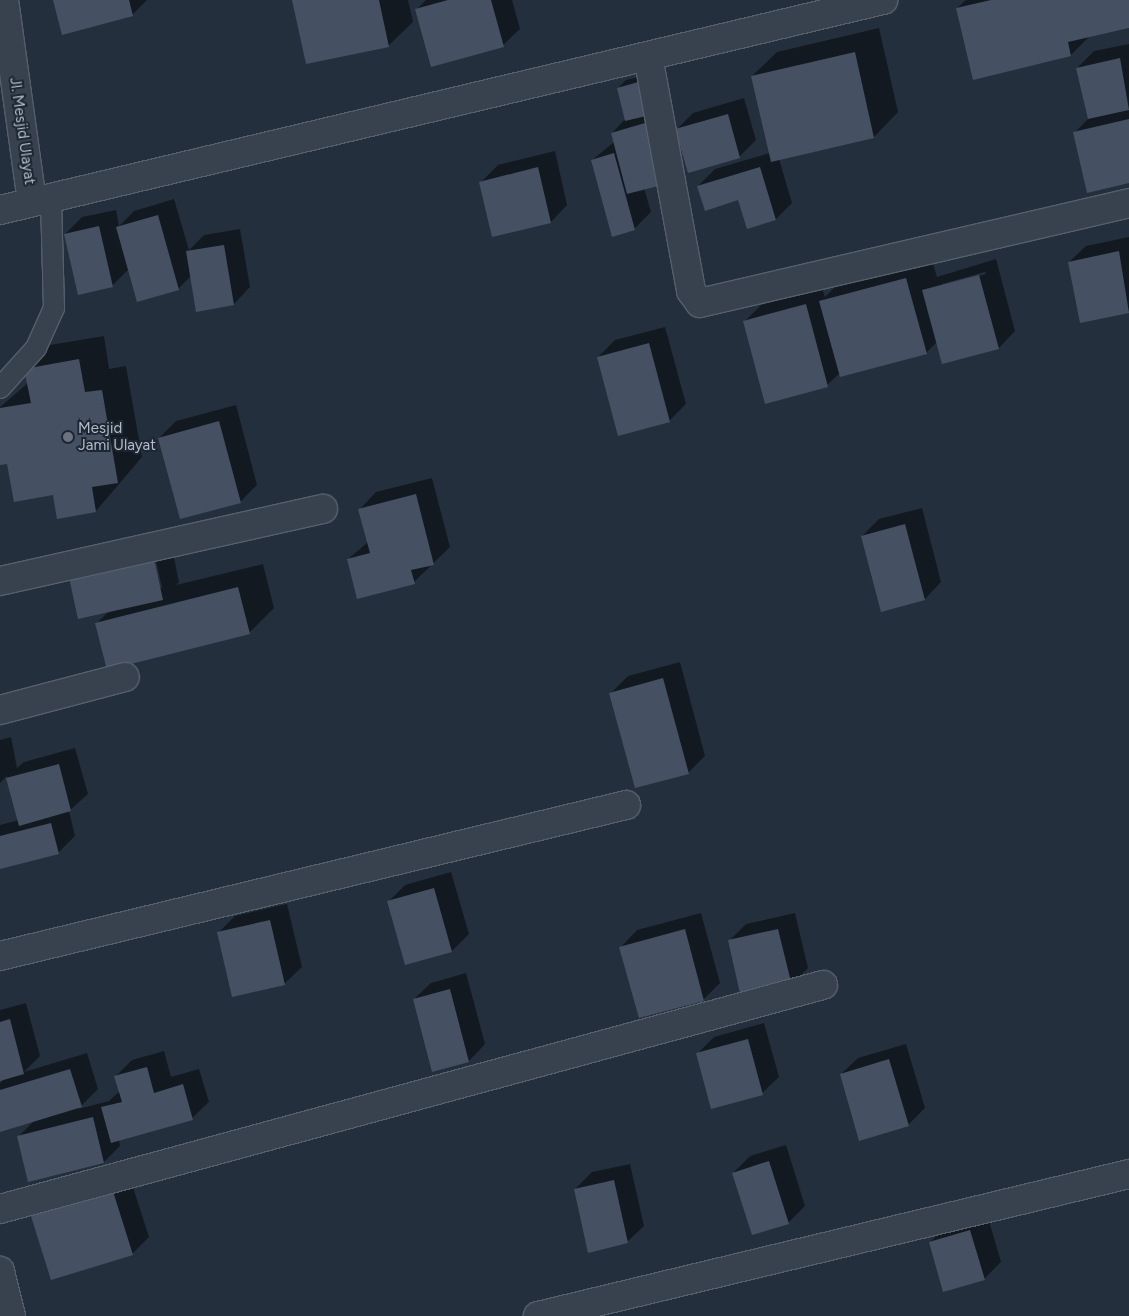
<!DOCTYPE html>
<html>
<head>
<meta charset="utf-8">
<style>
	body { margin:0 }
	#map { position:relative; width:1129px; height:1316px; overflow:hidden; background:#242f3e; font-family:Figtree,sans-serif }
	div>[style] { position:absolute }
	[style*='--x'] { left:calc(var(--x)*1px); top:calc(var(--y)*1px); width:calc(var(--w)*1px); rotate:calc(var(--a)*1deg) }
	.shadow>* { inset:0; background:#0007 }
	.building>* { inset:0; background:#455162 }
	.roads { filter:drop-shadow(1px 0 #565f6c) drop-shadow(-1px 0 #565f6c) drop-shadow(0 1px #565f6c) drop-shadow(0 -1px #565f6c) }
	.service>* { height:20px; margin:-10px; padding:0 10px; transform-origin:10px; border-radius:10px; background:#38414e }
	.minor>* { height:28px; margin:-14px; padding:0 14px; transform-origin:14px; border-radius:14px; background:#38414e }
	.dots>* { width:14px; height:14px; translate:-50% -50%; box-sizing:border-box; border:2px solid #1d2633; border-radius:50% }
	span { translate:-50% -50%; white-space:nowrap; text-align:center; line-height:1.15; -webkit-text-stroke:4px #1d2633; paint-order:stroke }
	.street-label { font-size:15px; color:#b4bcc9 }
	.poi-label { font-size:15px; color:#b4bcc9 }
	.left { translate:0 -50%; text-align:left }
</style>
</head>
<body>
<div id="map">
	<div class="shadow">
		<i style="clip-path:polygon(54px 0,147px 0,132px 15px)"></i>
		<i style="clip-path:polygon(293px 0,408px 0,413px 22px,388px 46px)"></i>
		<i style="clip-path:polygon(426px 0,512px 0,520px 29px,503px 45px,416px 10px)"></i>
		<i style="clip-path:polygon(966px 0,1129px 0,1129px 28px,1090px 36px,1071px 55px,957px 8px)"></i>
		<i style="clip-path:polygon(879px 28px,898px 112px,874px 137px,779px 159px,792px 203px,776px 219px,739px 199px,698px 186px,715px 169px,770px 153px,752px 76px,777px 52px)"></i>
		<i style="clip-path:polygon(1129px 44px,1129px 182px,1075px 132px,1089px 118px,1077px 68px,1094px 51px)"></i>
		<i style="clip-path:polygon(650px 74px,657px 106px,644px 188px,651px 212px,634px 229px,592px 160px,614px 142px,612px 133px,625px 119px,618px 88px,626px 80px)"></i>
		<i style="clip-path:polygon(744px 98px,756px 140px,739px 157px,677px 129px,693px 113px)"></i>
		<i style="clip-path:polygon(555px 151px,567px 205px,551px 222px,481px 182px,498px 165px)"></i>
		<i style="clip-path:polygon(174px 199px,189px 250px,204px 235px,240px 229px,250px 287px,234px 304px,191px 276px,178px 289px,129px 269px,112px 286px,65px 234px,82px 217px,116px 210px,119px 226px,134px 211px)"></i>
		<i style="clip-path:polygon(1129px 237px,1129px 311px,1081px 321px,1069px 262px,1086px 246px)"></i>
		<i style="clip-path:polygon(evenodd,930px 254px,937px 277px,996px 259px,1015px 331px,999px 348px,937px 342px,926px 353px,840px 373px,827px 385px,744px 322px,761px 305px,822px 288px,825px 297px,845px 277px,930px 254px,985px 272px,986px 274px,942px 286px,942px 284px,985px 272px)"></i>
		<i style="clip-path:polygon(665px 327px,686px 404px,669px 421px,598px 357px,615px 340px)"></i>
		<i style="clip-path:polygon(104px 336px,109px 369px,126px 366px,142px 457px,96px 511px,54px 493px,8px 462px,0 464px,0 407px,28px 383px,26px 369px,50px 345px)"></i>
		<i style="clip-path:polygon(236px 405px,257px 485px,240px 502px,159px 438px,176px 421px)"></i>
		<i style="clip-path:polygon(432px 478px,450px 547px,414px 582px,348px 559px,368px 542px,360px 509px,376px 492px)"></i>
		<i style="clip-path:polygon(922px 508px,941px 582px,925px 599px,882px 610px,862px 536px,879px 519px)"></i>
		<i style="clip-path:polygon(evenodd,170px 538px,179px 582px,176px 585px,263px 564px,274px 608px,249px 633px,108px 669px,96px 624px,109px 611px,79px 617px,70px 574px,86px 557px,170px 538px,150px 548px,153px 548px,162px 588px,159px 588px,150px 548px)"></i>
		<i style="clip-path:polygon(680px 662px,705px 756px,688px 773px,611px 693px,628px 676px)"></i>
		<i style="clip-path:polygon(11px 737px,17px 768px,24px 762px,75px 748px,88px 794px,69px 811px,75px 836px,58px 853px,0 868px,0 825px,19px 820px,7px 776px,0 783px,0 740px)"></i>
		<i style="clip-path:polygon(451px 872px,469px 934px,452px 951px,406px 963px,388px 902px,405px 885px)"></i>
		<i style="clip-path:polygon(287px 904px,302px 967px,285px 983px,233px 995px,218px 933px,235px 916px)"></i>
		<i style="clip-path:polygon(701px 913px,720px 983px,703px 1000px,621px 947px,637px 930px)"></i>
		<i style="clip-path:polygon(795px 913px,808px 968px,791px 985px,729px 941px,746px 924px)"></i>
		<i style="clip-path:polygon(466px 973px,485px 1044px,469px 1061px,414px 999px,431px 983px)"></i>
		<i style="clip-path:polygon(26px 1003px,40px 1056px,24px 1072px,87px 1053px,98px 1089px,78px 1109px,109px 1101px,120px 1091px,115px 1077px,132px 1060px,164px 1051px,171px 1077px,199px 1069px,209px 1102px,192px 1118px,119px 1139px,120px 1146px,104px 1162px,18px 1137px,35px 1120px,0 1130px,0 1083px,5px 1078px,0 1079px,0 1010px)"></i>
		<i style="clip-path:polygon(764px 1023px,779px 1077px,762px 1093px,697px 1054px,714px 1037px)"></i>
		<i style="clip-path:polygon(906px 1044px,925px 1108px,908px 1125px,841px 1074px,858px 1058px)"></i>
		<i style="clip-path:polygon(786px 1145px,805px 1206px,788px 1223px,733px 1173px,750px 1156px)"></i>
		<i style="clip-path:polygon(630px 1164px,644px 1226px,627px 1242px,575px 1189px,592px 1172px)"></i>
		<i style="clip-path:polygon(128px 1172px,149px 1237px,132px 1254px,32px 1213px)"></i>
		<i style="clip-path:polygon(987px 1214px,1001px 1262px,984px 1279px,930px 1242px,947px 1226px)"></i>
	</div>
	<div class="building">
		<i style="clip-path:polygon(53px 0,129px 0,133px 16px,62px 35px)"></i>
		<i style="clip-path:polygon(292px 0,379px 0,389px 47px,306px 64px)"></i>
		<i style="clip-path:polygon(448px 0,491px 0,504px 47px,431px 67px,415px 9px)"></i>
		<i style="clip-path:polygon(991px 0,1129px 0,1129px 28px,1068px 42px,1071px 56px,973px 80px,956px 8px)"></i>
		<i style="clip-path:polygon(855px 52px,874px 138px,771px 162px,751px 76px)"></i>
		<i style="clip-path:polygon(1120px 58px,1129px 110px,1088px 119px,1076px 68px)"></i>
		<i style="clip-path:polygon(642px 81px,650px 115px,625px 121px,617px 88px)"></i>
		<i style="clip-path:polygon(728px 114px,740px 158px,688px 173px,675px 129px)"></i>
		<i style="clip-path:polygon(1129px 119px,1129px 183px,1087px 193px,1073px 132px)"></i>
		<i style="clip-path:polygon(645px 123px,662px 185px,627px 194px,611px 133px)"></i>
		<i style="clip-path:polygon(614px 153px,635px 230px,612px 237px,591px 160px)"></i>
		<i style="clip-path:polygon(538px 167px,551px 223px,492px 237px,479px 182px)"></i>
		<i style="clip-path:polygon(760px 167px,776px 220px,747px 229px,738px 200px,705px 211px,697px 186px)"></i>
		<i style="clip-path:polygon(158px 215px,179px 290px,137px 302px,116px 227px)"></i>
		<i style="clip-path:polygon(99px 226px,113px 287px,78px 295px,64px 234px)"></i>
		<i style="clip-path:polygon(224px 245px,234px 305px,196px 312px,186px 251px)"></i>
		<i style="clip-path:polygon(1119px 251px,1129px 313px,1080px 323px,1068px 262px)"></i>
		<i style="clip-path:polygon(979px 275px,999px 349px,942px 364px,922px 290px)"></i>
		<i style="clip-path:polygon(906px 278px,927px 354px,840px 377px,819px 301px)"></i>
		<i style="clip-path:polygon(806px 304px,828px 387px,765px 404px,743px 321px)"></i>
		<i style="clip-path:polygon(649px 343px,670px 422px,618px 436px,597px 357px)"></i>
		<i style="clip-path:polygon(79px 359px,85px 392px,102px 390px,118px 483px,92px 487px,96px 512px,57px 519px,53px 495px,14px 502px,7px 464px,0 465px,0 408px,31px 403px,24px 369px)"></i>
		<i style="clip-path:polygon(219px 421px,241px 503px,180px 519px,158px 438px)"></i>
		<i style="clip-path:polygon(416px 494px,434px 565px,411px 570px,415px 584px,357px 599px,347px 559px,370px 553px,358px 509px)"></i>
		<i style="clip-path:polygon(905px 524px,925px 600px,881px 612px,861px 536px)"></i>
		<i style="clip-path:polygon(153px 554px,163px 600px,78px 619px,68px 573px)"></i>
		<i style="clip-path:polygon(238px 587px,250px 634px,107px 670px,95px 623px)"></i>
		<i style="clip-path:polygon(663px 678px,689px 774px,635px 788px,609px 693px)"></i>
		<i style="clip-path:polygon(59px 764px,71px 811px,19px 826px,6px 778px)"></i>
		<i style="clip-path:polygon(51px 823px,59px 854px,0 869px,0 836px)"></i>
		<i style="clip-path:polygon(434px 888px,452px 952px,405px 965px,387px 901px)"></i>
		<i style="clip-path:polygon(270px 920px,285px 985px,232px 997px,217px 932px)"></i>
		<i style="clip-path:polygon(685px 929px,704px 1001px,639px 1018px,619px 947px)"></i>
		<i style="clip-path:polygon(778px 929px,792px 986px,741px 998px,728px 940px)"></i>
		<i style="clip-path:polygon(450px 989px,469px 1062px,432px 1072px,413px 999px)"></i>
		<i style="clip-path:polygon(10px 1019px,24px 1074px,0 1081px,0 1022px)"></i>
		<i style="clip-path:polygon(748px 1039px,763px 1095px,711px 1109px,696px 1053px)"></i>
		<i style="clip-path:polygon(889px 1059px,909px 1126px,859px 1141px,840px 1074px)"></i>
		<i style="clip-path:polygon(147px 1067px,154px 1093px,183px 1084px,193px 1120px,111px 1143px,101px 1107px,122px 1102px,114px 1076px)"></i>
		<i style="clip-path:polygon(70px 1069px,82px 1107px,0 1132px,0 1090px)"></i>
		<i style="clip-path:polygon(93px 1117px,104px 1163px,28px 1182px,17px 1136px)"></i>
		<i style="clip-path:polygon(769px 1161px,789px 1224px,752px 1235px,732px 1173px)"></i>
		<i style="clip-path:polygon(614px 1180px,628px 1243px,588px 1253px,574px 1189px)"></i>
		<i style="clip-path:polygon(112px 1188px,133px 1255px,51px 1280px,30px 1213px)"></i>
		<i style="clip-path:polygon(970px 1230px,985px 1280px,943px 1292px,929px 1242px)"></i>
	</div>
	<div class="roads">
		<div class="service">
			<i style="--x:0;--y:388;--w:54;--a:-48"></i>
			<i style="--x:36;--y:348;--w:44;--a:-65.8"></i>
			<i style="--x:54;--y:308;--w:110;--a:-91.6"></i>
		</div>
		<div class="minor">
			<i style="--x:4;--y:0;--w:204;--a:82.1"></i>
			<i style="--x:648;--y:56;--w:239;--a:79.6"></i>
			<i style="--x:691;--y:291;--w:15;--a:53"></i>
			<i style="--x:700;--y:303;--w:441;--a:-13.1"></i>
			<i style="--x:0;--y:210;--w:908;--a:-13.38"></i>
			<i style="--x:0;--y:581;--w:331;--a:-12.6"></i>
			<i style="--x:0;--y:710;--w:129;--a:-14.8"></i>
			<i style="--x:0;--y:956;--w:644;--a:-13.56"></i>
			<i style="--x:0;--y:1209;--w:853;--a:-15.23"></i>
			<i style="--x:0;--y:1271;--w:46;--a:76.3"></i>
			<i style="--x:538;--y:1316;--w:608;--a:-13.51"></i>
		</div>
	</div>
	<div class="dots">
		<i style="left:68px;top:437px;background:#6b7280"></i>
	</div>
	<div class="street-label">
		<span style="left:22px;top:131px;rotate:82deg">Jl. Mesjid Ulayat</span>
	</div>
	<div class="poi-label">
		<span class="left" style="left:78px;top:437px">Mesjid<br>Jami Ulayat</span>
	</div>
</div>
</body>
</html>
